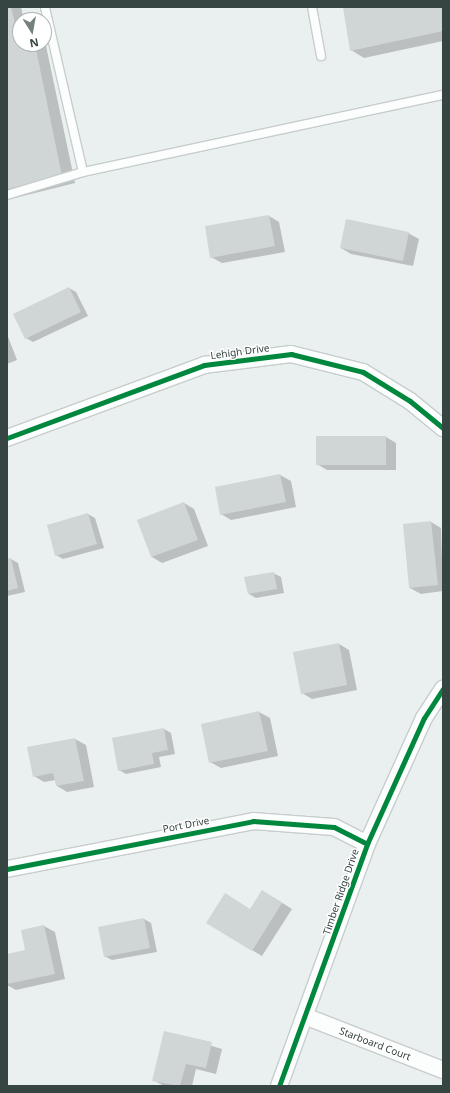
<!DOCTYPE html>
<html>
<head>
<meta charset="utf-8">
<style>
	body { margin:0 }
	#map { position:relative; width:450px; height:1093px; overflow:hidden; background:#eaefef; font-family:"Noto Sans",sans-serif }
	div>[style] { position:absolute }
	[style*='--x'] { left:calc(var(--x)*1px); top:calc(var(--y)*1px); width:calc(var(--w)*1px); rotate:calc(var(--a)*1deg) }
	.shadow>* { inset:0; background:#0003 }
	.building>* { inset:0; background:#cfd6d5 }
	.roads { filter:drop-shadow(1px 0 #c7cdcd) drop-shadow(-1px 0 #c7cdcd) drop-shadow(0 1px #c7cdcd) drop-shadow(0 -1px #c7cdcd) }
	.lane>* { height:8px; margin:-4px; padding:0 4px; transform-origin:4px; border-radius:4px; background:#fcfdfd }
	.street>* { height:16px; margin:-8px; padding:0 8px; transform-origin:8px; border-radius:8px; background:#fcfdfd }
	.cycleway>* { height:5px; margin:-2.5px; padding:0 2.5px; transform-origin:2.5px; border-radius:2.5px; background:#00873e }
	span { translate:-50% -50%; white-space:nowrap; text-align:center; line-height:1.15; -webkit-text-stroke:3px #fff; paint-order:stroke }
	.street-label { font-size:10px; color:#364542 }
	.frame { position:absolute; inset:0; border:8px solid #364542; pointer-events:none }
	.north { position:absolute; left:12px; top:12px; width:40px; height:40px; box-sizing:border-box; background:#fff; border:1px solid #afb5b3; border-radius:50%; rotate:169deg; font-size:11px; font-weight:700; line-height:16px; text-align:center; color:#364542 }
	.north::after { content:''; display:block; margin:auto; width:14px; height:18px; background:#75807f; clip-path:polygon(50% 0,100% 100%,50% 72%,0 100%) }
</style>
</head>
<body>
<div id="map">
	<div class="shadow">
		<i style="clip-path:polygon(7px 7px,21px 7px,24px 20px,20px 20px,20px 44px,44px 44px,45px 41px,75px 183px,7px 200px)"></i>
		<i style="clip-path:polygon(344px 7px,443px 7px,443px 41px,364px 58px,351px 50px)"></i>
		<i style="clip-path:polygon(269px 216px,279px 222px,285px 252px,222px 263px,211px 257px)"></i>
		<i style="clip-path:polygon(408px 233px,419px 239px,413px 266px,351px 254px,341px 248px)"></i>
		<i style="clip-path:polygon(69px 288px,76px 292px,88px 316px,33px 342px,26px 338px)"></i>
		<i style="clip-path:polygon(7px 334px,17px 360px,7px 364px)"></i>
		<i style="clip-path:polygon(386px 437px,396px 443px,396px 470px,327px 470px,317px 464px)"></i>
		<i style="clip-path:polygon(280px 475px,291px 481px,296px 507px,231px 520px,221px 514px)"></i>
		<i style="clip-path:polygon(184px 503px,194px 509px,208px 546px,162px 563px,152px 557px,138px 520px)"></i>
		<i style="clip-path:polygon(88px 514px,95px 518px,104px 548px,63px 559px,56px 555px)"></i>
		<i style="clip-path:polygon(431px 522px,441px 528px,443px 591px,421px 594px,410px 588px,404px 525px)"></i>
		<i style="clip-path:polygon(11px 559px,18px 563px,25px 592px,7px 596px,7px 560px)"></i>
		<i style="clip-path:polygon(273px 573px,281px 577px,284px 593px,256px 598px,249px 594px)"></i>
		<i style="clip-path:polygon(339px 644px,349px 650px,357px 690px,312px 699px,302px 693px)"></i>
		<i style="clip-path:polygon(259px 712px,270px 718px,278px 756px,221px 768px,210px 762px)"></i>
		<i style="clip-path:polygon(164px 729px,171px 733px,175px 754px,159px 757px,161px 767px,126px 774px,119px 770px)"></i>
		<i style="clip-path:polygon(75px 739px,86px 745px,94px 787px,67px 792px,57px 786px,56px 780px,44px 782px,34px 776px,28px 748px)"></i>
		<i style="clip-path:polygon(273px 897px,292px 909px,262px 956px,252px 950px)"></i>
		<i style="clip-path:polygon(144px 919px,151px 923px,157px 952px,112px 960px,104px 956px)"></i>
		<i style="clip-path:polygon(44px 926px,55px 932px,65px 979px,16px 990px,7px 985px,7px 955px,26px 951px,22px 931px)"></i>
		<i style="clip-path:polygon(165px 1032px,222px 1049px,216px 1074px,196px 1069px,192px 1086px,164px 1086px,153px 1080px)"></i>
	</div>
	<div class="building">
		<i style="clip-path:polygon(7px 7px,11px 7px,20px 44px,35px 44px,62px 176px,7px 189px)"></i>
		<i style="clip-path:polygon(343px 7px,443px 7px,443px 31px,350px 51px)"></i>
		<i style="clip-path:polygon(269px 215px,275px 246px,210px 258px,205px 226px)"></i>
		<i style="clip-path:polygon(346px 219px,409px 232px,403px 261px,340px 248px)"></i>
		<i style="clip-path:polygon(69px 287px,81px 312px,25px 339px,13px 314px)"></i>
		<i style="clip-path:polygon(316px 436px,386px 436px,386px 465px,316px 465px)"></i>
		<i style="clip-path:polygon(280px 474px,286px 502px,220px 515px,215px 487px)"></i>
		<i style="clip-path:polygon(184px 502px,198px 540px,151px 557px,137px 520px)"></i>
		<i style="clip-path:polygon(88px 513px,97px 544px,55px 556px,47px 525px)"></i>
		<i style="clip-path:polygon(431px 521px,438px 585px,409px 588px,403px 524px)"></i>
		<i style="clip-path:polygon(11px 558px,18px 588px,7px 591px,7px 559px)"></i>
		<i style="clip-path:polygon(274px 572px,277px 589px,248px 594px,244px 577px)"></i>
		<i style="clip-path:polygon(339px 643px,347px 685px,301px 694px,293px 652px)"></i>
		<i style="clip-path:polygon(259px 711px,268px 751px,209px 763px,201px 724px)"></i>
		<i style="clip-path:polygon(164px 728px,168px 750px,152px 753px,154px 764px,118px 771px,112px 738px)"></i>
		<i style="clip-path:polygon(75px 738px,84px 781px,56px 786px,53px 773px,33px 777px,27px 747px)"></i>
		<i style="clip-path:polygon(262px 890px,282px 903px,252px 951px,206px 923px,225px 893px,250px 909px)"></i>
		<i style="clip-path:polygon(144px 918px,150px 948px,104px 957px,98px 927px)"></i>
		<i style="clip-path:polygon(44px 925px,55px 974px,7px 984px,7px 954px,25px 950px,21px 930px)"></i>
		<i style="clip-path:polygon(164px 1031px,212px 1042px,206px 1068px,186px 1064px,180px 1086px,152px 1081px)"></i>
	</div>
	<div class="roads">
		<div class="lane">
			<i style="--x:312;--y:7;--w:50;--a:79.6"></i>
			<i style="--x:83;--y:172;--w:368;--a:-12.1"></i>
			<i style="--x:7;--y:195;--w:79;--a:-16.8"></i>
			<i style="--x:83;--y:172;--w:169;--a:-103"></i>
		</div>
		<div class="street">
			<i style="--x:7;--y:438;--w:210;--a:-20.3"></i>
			<i style="--x:204;--y:365;--w:88;--a:-7.2"></i>
			<i style="--x:291;--y:354;--w:74;--a:14"></i>
			<i style="--x:363;--y:372;--w:55;--a:31.7"></i>
			<i style="--x:410;--y:401;--w:43;--a:39.3"></i>
			<i style="--x:7;--y:869;--w:251;--a:-11"></i>
			<i style="--x:253;--y:821;--w:81;--a:4.2"></i>
			<i style="--x:334;--y:827;--w:37;--a:27"></i>
			<i style="--x:307;--y:1017;--w:146;--a:21.3"></i>
			<i style="--x:279;--y:1086;--w:258;--a:-70"></i>
			<i style="--x:367;--y:844;--w:138;--a:-65.7"></i>
			<i style="--x:424;--y:718;--w:35;--a:-57"></i>
		</div>
	</div>
	<div class="cycleway">
		<i style="--x:7;--y:438;--w:210;--a:-20.3"></i>
		<i style="--x:204;--y:365;--w:88;--a:-7.2"></i>
		<i style="--x:291;--y:354;--w:74;--a:14"></i>
		<i style="--x:363;--y:372;--w:55;--a:31.7"></i>
		<i style="--x:410;--y:401;--w:43;--a:39.3"></i>
		<i style="--x:7;--y:869;--w:251;--a:-11"></i>
		<i style="--x:253;--y:821;--w:81;--a:4.2"></i>
		<i style="--x:334;--y:827;--w:37;--a:27"></i>
		<i style="--x:279;--y:1086;--w:258;--a:-70"></i>
		<i style="--x:367;--y:844;--w:138;--a:-65.7"></i>
		<i style="--x:424;--y:718;--w:35;--a:-57"></i>
	</div>
	<div class="street-label">
		<span style="left:240px;top:352px;rotate:-8deg">Lehigh Drive</span>
		<span style="left:186px;top:825px;rotate:-11deg">Port Drive</span>
		<span style="left:341px;top:892px;rotate:-71deg">Timber Ridge Drive</span>
		<span style="left:375px;top:1044px;rotate:21deg">Starboard Court</span>
	</div>
	<div class="frame"></div>
	<div class="north">N</div>
</div>
</body>
</html>
